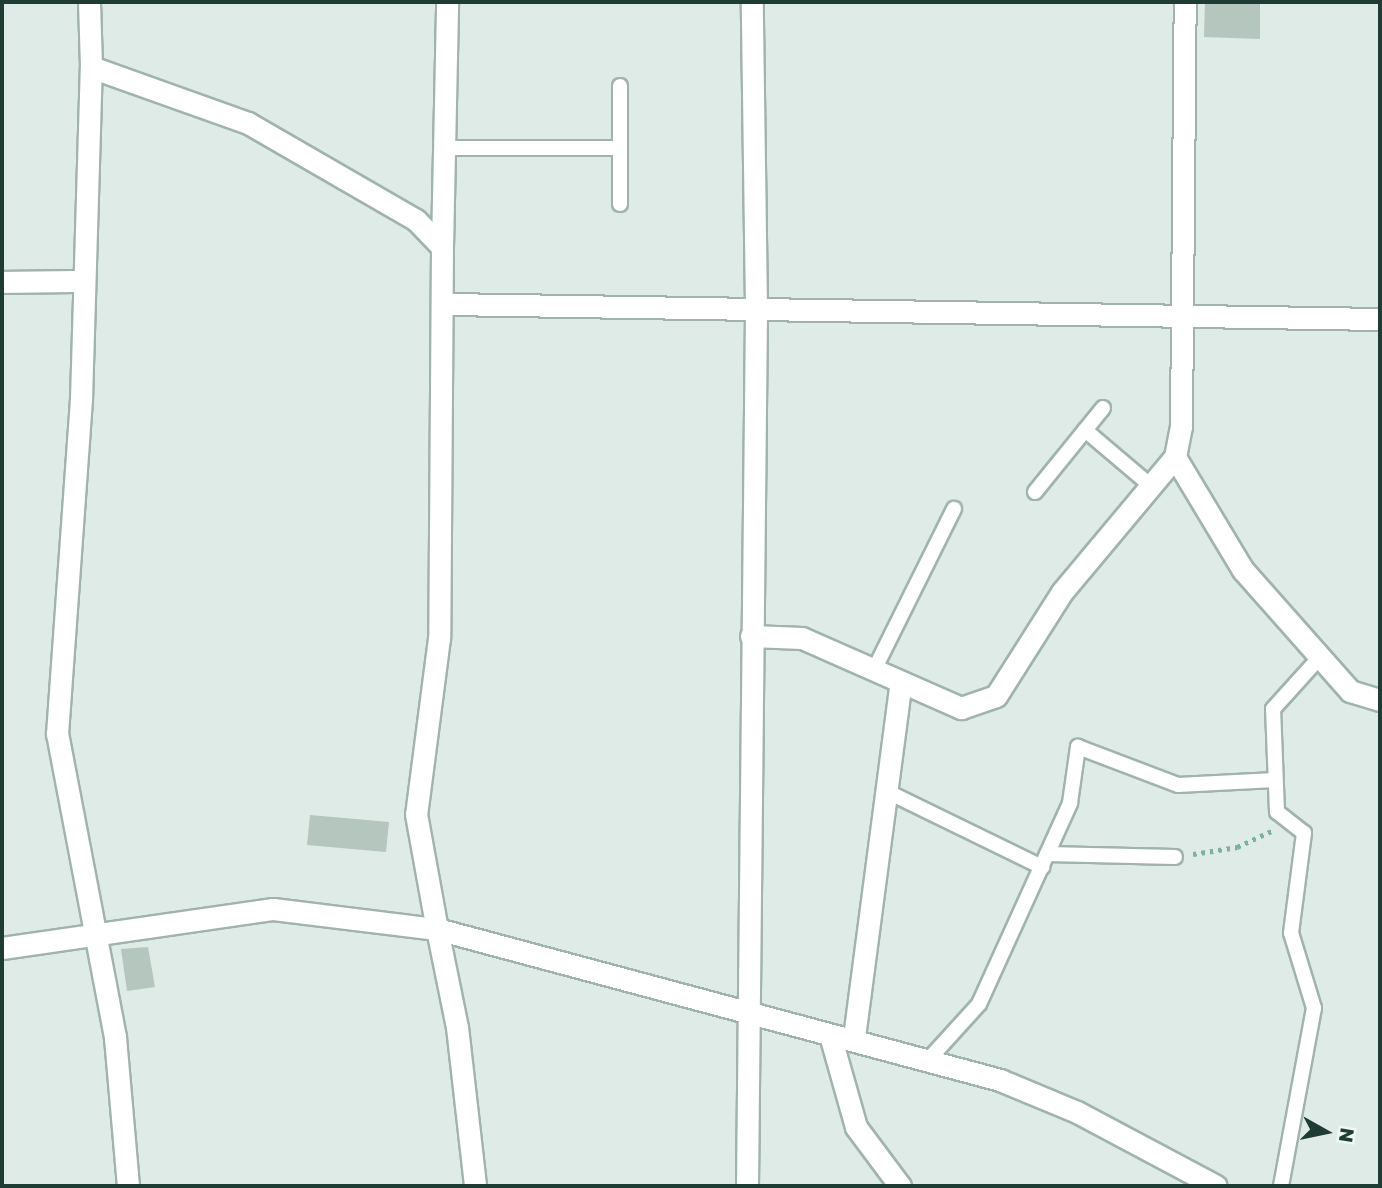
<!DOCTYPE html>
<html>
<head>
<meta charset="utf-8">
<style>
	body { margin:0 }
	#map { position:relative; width:1382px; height:1188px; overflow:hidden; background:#deebe6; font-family:"Golos Text",sans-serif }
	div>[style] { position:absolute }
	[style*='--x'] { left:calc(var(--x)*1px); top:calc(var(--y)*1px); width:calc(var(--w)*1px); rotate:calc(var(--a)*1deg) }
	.building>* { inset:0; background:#b4c6be }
	.path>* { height:4.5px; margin-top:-2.25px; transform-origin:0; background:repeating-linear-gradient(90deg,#7cb1a1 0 3.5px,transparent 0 8.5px) }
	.roads { filter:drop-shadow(2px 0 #a1b3ad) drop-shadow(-2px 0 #a1b3ad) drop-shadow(0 2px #a1b3ad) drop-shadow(0 -2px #a1b3ad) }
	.lane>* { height:14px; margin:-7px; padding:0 7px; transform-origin:7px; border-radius:7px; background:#fff }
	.street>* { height:21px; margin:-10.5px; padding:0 10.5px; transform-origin:10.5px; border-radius:10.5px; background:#fff }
	.secondary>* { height:21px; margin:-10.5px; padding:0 10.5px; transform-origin:10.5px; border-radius:10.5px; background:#fff }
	span { translate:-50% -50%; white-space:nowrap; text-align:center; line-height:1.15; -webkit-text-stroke:5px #eff8f3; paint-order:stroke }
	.frame { position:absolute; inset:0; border:4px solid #1f3c34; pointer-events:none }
	.north { position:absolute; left:1291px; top:1097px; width:70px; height:70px; -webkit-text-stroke:5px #eff8f3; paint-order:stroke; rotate:99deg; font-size:19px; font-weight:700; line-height:28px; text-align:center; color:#1f3c34 }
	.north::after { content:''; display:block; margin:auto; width:24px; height:32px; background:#1f3c34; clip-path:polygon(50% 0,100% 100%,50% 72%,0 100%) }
</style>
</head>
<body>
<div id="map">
	<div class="building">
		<i style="clip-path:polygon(1205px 2px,1260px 2px,1260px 39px,1204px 37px)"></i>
		<i style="clip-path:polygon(310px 815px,389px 822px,386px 852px,307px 845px)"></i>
		<i style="clip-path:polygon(148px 947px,155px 987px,127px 991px,121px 949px)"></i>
	</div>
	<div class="path">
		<i style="--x:1193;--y:854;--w:45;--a:-9"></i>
		<i style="--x:1237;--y:847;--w:38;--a:-25"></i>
	</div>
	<div class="roads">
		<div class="lane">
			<i style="--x:448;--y:148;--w:172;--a:0"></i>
			<i style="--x:620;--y:204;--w:118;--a:-90"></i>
			<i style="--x:1085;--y:430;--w:87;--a:40.3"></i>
			<i style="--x:1035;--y:492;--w:108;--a:-51"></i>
			<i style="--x:874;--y:670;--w:180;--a:-63.6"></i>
			<i style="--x:886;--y:791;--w:174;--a:26"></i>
			<i style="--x:1047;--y:854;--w:128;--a:1.3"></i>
			<i style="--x:929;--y:1059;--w:74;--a:-47.7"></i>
			<i style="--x:979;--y:1004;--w:221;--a:-65.6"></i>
			<i style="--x:1070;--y:803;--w:57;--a:-81.9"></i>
			<i style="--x:1078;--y:747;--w:107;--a:20.8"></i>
			<i style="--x:1178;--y:785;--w:97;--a:-3"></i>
			<i style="--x:1281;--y:1186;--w:181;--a:-79.5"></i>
			<i style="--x:1314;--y:1008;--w:78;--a:-107"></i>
			<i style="--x:1291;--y:933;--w:101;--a:-82.6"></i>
			<i style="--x:1304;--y:833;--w:34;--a:-142"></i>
			<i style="--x:1277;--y:812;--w:103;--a:-92.2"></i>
			<i style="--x:1273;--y:709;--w:70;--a:-47.9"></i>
		</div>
		<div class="street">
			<i style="--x:442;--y:247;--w:245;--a:-88.8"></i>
			<i style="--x:446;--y:304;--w:934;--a:0.92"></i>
			<i style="--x:1175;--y:457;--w:132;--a:59"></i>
			<i style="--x:1243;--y:570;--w:162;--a:48.5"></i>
			<i style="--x:1350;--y:691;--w:31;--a:17"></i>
			<i style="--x:751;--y:636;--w:51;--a:2.2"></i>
			<i style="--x:802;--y:638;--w:174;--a:23.8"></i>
			<i style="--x:961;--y:708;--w:37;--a:-19"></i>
			<i style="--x:996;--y:696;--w:123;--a:-57.6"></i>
			<i style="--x:1062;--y:592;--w:176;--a:-50.1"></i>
			<i style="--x:1175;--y:457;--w:31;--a:-79"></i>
			<i style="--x:1181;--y:427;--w:425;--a:-89.5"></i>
			<i style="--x:830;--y:1035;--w:96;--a:74.2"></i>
			<i style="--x:856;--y:1127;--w:74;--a:53.3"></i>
			<i style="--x:854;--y:1037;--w:358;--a:-82.5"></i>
			<i style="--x:128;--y:1186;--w:150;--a:-95"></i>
			<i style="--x:115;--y:1037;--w:309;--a:-100.8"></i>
			<i style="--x:57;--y:734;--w:336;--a:-85.9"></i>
			<i style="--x:81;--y:399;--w:332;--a:-88.3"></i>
			<i style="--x:91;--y:67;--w:167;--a:19.6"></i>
			<i style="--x:248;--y:123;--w:194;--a:30"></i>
			<i style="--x:416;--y:220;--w:37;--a:46"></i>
			<i style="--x:442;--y:247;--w:391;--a:90.4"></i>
			<i style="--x:439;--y:638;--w:177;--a:97.4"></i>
			<i style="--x:416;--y:814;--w:117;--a:79.7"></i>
			<i style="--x:747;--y:1186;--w:879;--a:-89.41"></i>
			<i style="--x:756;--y:307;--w:305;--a:-90.8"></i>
		</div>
		<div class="secondary">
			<i style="--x:89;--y:2;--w:65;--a:88.2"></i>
			<i style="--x:2;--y:282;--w:82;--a:-0.7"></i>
			<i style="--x:437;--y:929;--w:100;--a:78.5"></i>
			<i style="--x:457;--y:1027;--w:160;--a:83.5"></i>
			<i style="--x:2;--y:948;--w:274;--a:-8.2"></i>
			<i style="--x:273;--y:909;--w:165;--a:7"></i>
			<i style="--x:437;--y:929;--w:583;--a:15.01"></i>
			<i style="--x:1000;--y:1080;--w:83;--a:22.6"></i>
			<i style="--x:1077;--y:1112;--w:157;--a:28"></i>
		</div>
	</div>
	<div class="frame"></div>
	<div class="north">N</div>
</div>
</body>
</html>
